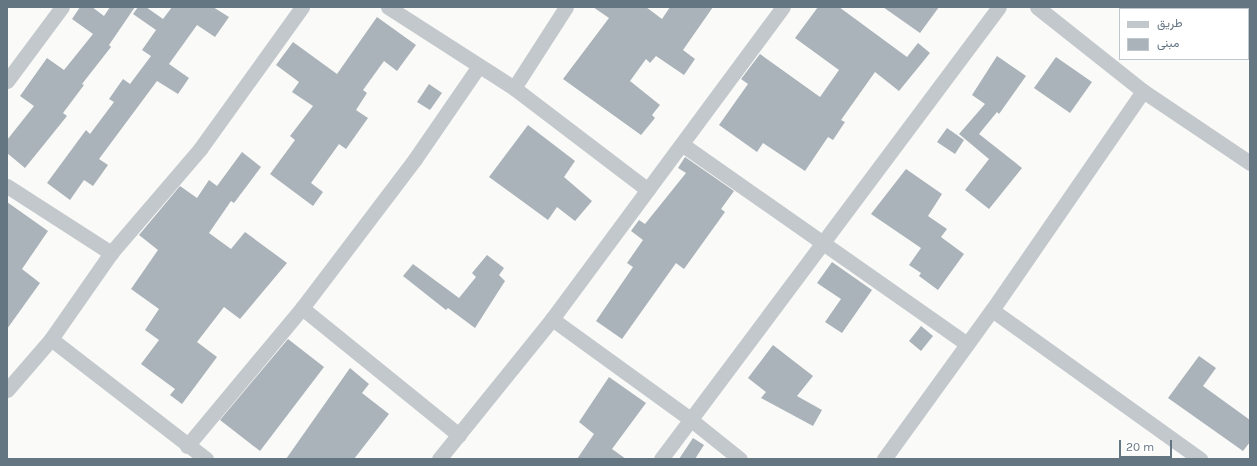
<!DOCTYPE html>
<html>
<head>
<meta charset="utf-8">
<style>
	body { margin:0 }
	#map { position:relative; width:1257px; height:466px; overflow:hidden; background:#fafaf8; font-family:Karla,Vazirmatn,sans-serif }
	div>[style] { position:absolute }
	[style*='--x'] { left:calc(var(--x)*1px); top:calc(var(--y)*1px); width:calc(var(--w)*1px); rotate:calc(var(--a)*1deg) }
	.building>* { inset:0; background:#aab3b9 }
	.street>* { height:15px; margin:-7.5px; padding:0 7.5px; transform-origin:7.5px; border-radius:7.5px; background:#c3c8cc }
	span { translate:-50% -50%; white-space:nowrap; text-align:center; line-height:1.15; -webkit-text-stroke:4px #fff; paint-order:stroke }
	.frame { position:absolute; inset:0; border:8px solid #657683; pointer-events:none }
	.legend { position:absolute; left:1119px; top:8px; width:130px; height:52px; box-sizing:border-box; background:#fff; border:1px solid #c1c8cd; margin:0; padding:5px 7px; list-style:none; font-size:12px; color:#657683 }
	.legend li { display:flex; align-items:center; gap:8px; height:20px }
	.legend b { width:20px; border:1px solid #c1c8cd }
	.scale { position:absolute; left:1119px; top:440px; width:53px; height:18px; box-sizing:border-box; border:2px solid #657683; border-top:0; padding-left:5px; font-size:12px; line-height:14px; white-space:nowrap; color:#657683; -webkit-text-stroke:3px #fff; paint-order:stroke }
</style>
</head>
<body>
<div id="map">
	<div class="building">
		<i style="clip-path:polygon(80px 7px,92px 7px,104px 16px,110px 7px,135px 7px,109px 45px,111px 47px,82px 84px,84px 85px,63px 113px,67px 116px,25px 168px,7px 153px,7px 140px,34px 106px,20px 96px,47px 58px,64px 70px,93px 34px,72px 19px)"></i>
		<i style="clip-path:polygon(138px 7px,146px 7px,163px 19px,172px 7px,213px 7px,229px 17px,215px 37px,197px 25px,169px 64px,189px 78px,178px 94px,157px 81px,99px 159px,108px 165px,93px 186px,84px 180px,70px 200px,47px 183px,86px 130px,90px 134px,114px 102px,109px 99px,123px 79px,130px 84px,151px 56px,142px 50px,156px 30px,133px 14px)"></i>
		<i style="clip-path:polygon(593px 7px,646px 7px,662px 19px,670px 7px,713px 7px,683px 50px,695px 59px,684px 75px,656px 56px,650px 63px,646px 59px,630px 81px,660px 105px,652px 115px,655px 118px,641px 135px,563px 79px,609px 18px)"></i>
		<i style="clip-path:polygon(818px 7px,839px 7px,907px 57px,918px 43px,930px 53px,899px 91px,875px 72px,841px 120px,845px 122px,833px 140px,828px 137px,805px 171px,763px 143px,757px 152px,719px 125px,748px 84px,741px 79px,760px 54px,820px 97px,839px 70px,795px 38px)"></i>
		<i style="clip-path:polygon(883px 7px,939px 7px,920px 33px)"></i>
		<i style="clip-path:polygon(377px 17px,416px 45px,397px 71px,384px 61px,363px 90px,367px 93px,356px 110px,368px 118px,346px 149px,339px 144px,311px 183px,323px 192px,313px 206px,270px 174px,295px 140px,290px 136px,313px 106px,292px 92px,299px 82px,276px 65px,293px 42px,337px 74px)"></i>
		<i style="clip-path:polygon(997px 56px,1026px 76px,999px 114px,997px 112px,979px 134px,1022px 168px,989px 209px,965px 190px,989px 159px,959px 134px,985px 104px,972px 95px)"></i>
		<i style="clip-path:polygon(1056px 57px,1092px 82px,1070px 113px,1034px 88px)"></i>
		<i style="clip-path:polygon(429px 84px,442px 93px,430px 110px,417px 102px)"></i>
		<i style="clip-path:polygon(528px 125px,575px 161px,564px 177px,592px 201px,575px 221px,557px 207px,548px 220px,489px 177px)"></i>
		<i style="clip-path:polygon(947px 128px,964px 140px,955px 154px,937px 142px)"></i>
		<i style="clip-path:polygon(242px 152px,261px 167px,234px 203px,231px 201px,209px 233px,231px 249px,245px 232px,287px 263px,240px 319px,224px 307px,197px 342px,217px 357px,182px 404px,170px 395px,175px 389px,141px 364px,159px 340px,145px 330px,159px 309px,131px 289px,158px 250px,139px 235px,180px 186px,197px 198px,209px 180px,217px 186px)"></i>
		<i style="clip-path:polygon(685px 157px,734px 191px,721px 209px,725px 212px,684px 269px,676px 263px,622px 339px,596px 321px,633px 267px,627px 263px,643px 240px,631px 231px,639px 220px,645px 224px,686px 173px,678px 168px)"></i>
		<i style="clip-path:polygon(906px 169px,942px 194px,928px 216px,947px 229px,941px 237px,964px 254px,938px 290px,919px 276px,921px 273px,909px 265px,921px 248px,871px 214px)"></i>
		<i style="clip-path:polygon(7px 202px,48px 231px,22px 269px,40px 283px,7px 329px)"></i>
		<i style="clip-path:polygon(487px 255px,504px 268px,499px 275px,505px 281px,475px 328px,448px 308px,446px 310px,403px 276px,413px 264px,459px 298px,476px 277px,472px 273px)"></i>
		<i style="clip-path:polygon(832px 262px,872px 290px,842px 333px,825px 322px,841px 299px,817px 283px)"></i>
		<i style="clip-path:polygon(921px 326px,933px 336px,921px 351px,909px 341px)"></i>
		<i style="clip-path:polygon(288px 339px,324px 367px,260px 451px,220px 420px)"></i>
		<i style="clip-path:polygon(773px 345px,813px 376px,797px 396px,822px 410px,813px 426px,761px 398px,766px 392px,748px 378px)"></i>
		<i style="clip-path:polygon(1199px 356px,1216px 368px,1203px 386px,1250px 420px,1250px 442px,1243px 451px,1168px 398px)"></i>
		<i style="clip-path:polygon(350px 368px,369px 384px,362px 393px,389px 414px,354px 459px,286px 459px)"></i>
		<i style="clip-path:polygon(609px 377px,646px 403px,612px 449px,626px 459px,577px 459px,594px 434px,579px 422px)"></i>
		<i style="clip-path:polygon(693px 438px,704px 445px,695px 459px,679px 459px)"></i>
	</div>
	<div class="street">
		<i style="--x:388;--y:7;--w:150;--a:32.7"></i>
		<i style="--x:514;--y:88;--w:96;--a:-57.3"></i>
		<i style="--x:1037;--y:7;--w:135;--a:38.4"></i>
		<i style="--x:1143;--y:91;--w:129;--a:33.9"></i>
		<i style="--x:7;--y:81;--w:92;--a:-53.4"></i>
		<i style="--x:514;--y:88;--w:168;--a:37.3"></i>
		<i style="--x:683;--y:145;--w:347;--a:35"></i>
		<i style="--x:7;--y:186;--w:124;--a:32.8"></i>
		<i style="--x:302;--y:308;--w:202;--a:39"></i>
		<i style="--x:992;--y:310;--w:256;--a:35.6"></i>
		<i style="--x:552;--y:319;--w:170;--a:35.9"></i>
		<i style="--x:690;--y:419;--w:64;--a:38.7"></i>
		<i style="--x:51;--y:339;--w:196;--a:37.7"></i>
		<i style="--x:7;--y:390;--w:67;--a:-49.2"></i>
		<i style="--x:51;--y:339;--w:105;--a:-55.1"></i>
		<i style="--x:111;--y:253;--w:137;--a:-49.4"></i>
		<i style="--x:200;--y:149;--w:175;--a:-54.3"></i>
		<i style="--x:187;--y:446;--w:180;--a:-50.2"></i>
		<i style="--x:302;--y:308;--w:187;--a:-52.8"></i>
		<i style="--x:415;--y:159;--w:113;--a:-55.5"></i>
		<i style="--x:439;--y:459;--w:180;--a:-51.1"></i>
		<i style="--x:552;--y:319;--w:388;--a:-53.5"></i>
		<i style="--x:661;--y:459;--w:564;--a:-53.21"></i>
		<i style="--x:884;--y:459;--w:184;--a:-54.1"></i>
		<i style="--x:992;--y:310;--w:266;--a:-55.4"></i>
	</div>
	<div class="frame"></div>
	<ul class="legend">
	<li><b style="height:5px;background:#c3c8cc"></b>طريق</li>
	<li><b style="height:11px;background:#aab3b9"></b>مبنى</li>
	</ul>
	<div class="scale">20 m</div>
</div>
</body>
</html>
